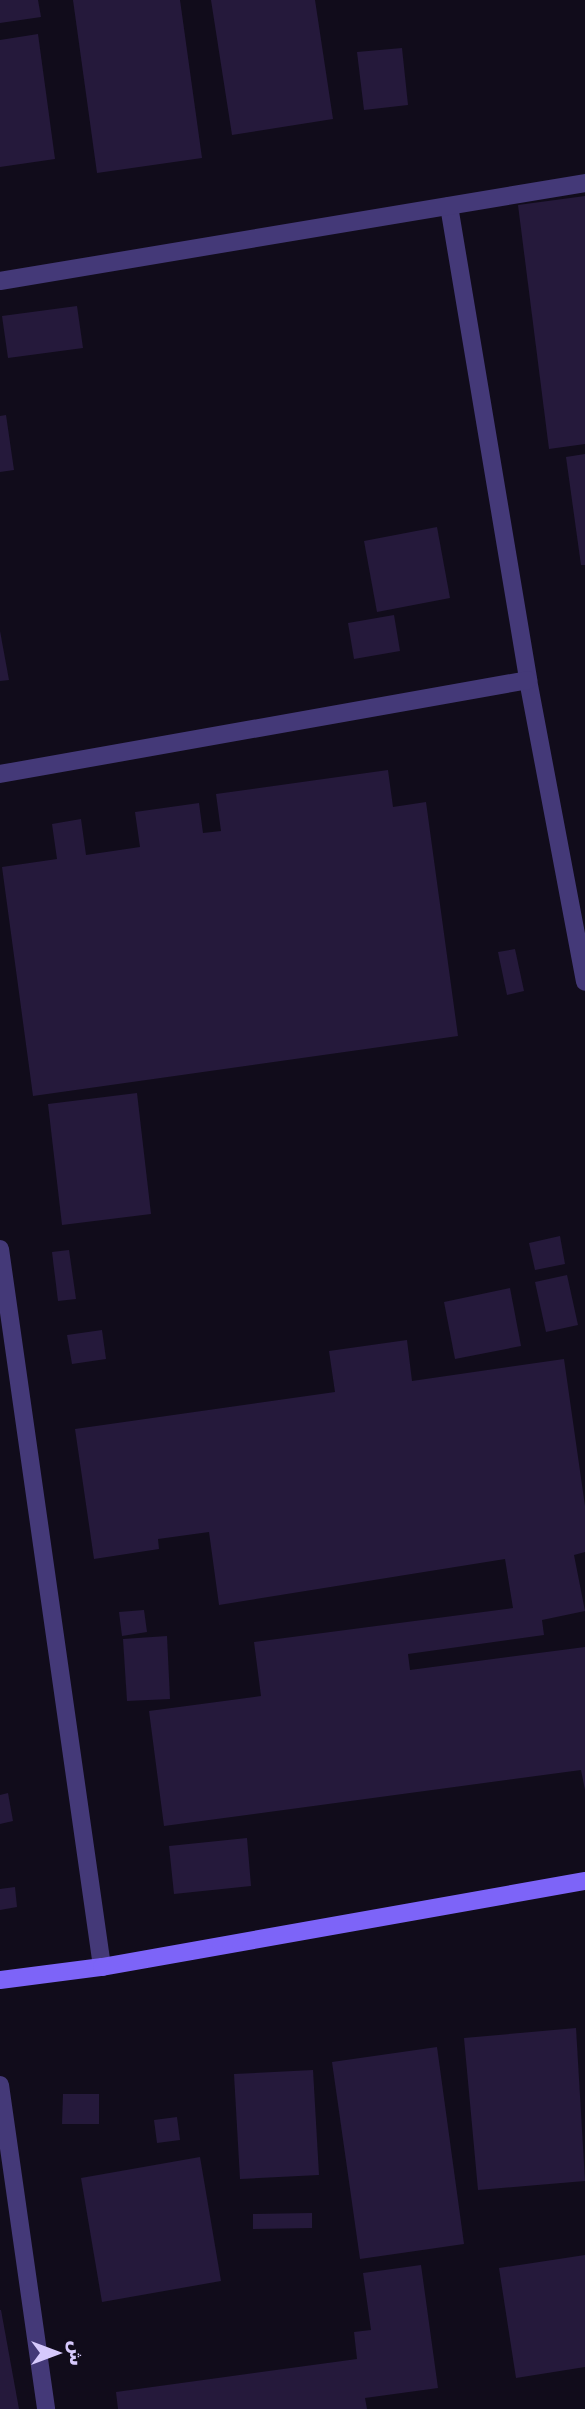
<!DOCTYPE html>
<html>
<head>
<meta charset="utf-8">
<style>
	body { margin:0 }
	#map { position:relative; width:585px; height:2409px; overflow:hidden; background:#110c1b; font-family:"DejaVu Sans",Vazirmatn,sans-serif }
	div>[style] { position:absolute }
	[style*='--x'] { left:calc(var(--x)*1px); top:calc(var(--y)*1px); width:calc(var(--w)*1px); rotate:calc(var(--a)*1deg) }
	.building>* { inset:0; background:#25193b }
	.street>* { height:18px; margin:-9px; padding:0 9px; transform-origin:9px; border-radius:9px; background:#443978 }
	.secondary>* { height:18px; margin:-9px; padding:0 9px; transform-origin:9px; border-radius:9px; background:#7d64f8 }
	span { translate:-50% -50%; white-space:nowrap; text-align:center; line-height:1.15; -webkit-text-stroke:5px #110c1b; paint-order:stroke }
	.north { position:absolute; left:21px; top:2318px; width:70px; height:70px; -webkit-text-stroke:5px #110c1b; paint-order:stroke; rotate:90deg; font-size:19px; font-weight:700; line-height:28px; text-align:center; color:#d6c9fc }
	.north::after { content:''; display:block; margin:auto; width:24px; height:32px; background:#d6c9fc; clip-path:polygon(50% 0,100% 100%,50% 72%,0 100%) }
</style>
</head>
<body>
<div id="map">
	<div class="building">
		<i style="clip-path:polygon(0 0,38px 0,41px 17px,0 23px)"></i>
		<i style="clip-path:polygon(73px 0,180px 0,202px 158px,97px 173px)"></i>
		<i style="clip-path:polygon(211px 0,315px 0,333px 119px,232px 135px)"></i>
		<i style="clip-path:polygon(38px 34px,55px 159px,0 167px,0 40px)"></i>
		<i style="clip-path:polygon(402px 48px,408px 105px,364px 110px,357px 52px)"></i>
		<i style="clip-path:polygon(585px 196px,585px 444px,549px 449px,518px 205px)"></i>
		<i style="clip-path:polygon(77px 306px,83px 348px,8px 358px,2px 316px)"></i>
		<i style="clip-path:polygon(6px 415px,14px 470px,0 472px,0 416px)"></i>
		<i style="clip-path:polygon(585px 454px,585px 565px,581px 565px,566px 457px)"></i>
		<i style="clip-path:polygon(437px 527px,450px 598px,377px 612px,364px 541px)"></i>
		<i style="clip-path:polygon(394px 615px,400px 651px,354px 659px,348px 623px)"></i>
		<i style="clip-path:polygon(0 631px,9px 680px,0 681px)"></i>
		<i style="clip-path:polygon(388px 770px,393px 807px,426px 802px,458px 1036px,33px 1096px,2px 867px,57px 859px,52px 824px,81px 819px,86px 855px,140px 847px,135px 812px,199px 803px,203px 833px,221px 831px,216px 794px)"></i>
		<i style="clip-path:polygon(515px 949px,524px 991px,507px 995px,498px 952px)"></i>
		<i style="clip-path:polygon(137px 1093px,151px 1214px,62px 1225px,48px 1104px)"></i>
		<i style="clip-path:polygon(560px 1236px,565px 1264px,535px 1270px,529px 1243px)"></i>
		<i style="clip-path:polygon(69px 1250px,76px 1299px,58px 1301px,52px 1252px)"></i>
		<i style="clip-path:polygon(567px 1275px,578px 1325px,546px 1332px,535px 1282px)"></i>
		<i style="clip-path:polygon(510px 1288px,521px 1346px,455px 1359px,444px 1302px)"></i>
		<i style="clip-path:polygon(102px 1330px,106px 1359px,72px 1364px,67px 1335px)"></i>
		<i style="clip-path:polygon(407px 1340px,412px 1381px,564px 1359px,585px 1506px,585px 1552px,574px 1555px,585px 1611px,542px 1620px,544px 1635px,408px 1654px,410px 1670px,585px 1647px,585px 1790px,581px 1770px,164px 1826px,149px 1711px,261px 1696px,254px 1642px,513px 1608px,505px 1559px,219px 1605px,209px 1532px,158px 1539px,159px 1549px,94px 1559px,75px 1429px,335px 1392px,329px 1351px)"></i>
		<i style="clip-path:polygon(144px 1610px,147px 1632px,122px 1636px,119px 1612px)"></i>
		<i style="clip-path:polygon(167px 1636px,170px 1699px,127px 1701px,123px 1639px)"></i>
		<i style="clip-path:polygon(8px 1793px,13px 1821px,0 1824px,0 1795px)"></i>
		<i style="clip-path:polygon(247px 1838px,251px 1886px,174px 1894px,169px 1846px)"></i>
		<i style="clip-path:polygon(15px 1887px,17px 1907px,0 1910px,0 1889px)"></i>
		<i style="clip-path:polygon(576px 2028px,585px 2181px,478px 2190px,464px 2038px)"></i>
		<i style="clip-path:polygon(437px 2047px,464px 2244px,360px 2259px,332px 2062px)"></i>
		<i style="clip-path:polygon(313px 2070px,319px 2175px,240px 2179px,234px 2074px)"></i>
		<i style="clip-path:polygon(63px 2094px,99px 2094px,99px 2124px,62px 2124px)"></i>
		<i style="clip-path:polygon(177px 2117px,180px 2140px,157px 2143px,154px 2120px)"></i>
		<i style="clip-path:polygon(200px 2157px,221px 2281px,102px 2302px,81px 2178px)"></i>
		<i style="clip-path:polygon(312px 2213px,312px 2228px,253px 2229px,253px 2214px)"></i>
		<i style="clip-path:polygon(585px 2255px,585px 2367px,516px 2378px,499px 2268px)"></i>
		<i style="clip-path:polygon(421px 2265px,438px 2388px,365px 2398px,367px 2409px,118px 2409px,116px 2392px,357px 2359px,354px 2332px,371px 2330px,363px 2273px)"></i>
		<i style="clip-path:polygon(0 2310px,1px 2310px,19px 2409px,0 2409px)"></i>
	</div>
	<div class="street">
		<i style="--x:449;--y:206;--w:481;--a:80.5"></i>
		<i style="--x:528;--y:680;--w:307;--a:79.3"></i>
		<i style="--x:0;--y:281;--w:593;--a:-9.51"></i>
		<i style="--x:0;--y:774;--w:536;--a:-10.09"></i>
		<i style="--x:0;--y:1249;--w:725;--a:81.91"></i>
		<i style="--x:0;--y:2085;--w:327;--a:81.9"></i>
	</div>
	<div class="secondary">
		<i style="--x:0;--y:1980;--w:103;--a:-7.3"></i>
		<i style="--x:102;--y:1967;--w:491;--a:-10.1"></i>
	</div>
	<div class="north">ش</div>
</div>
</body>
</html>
